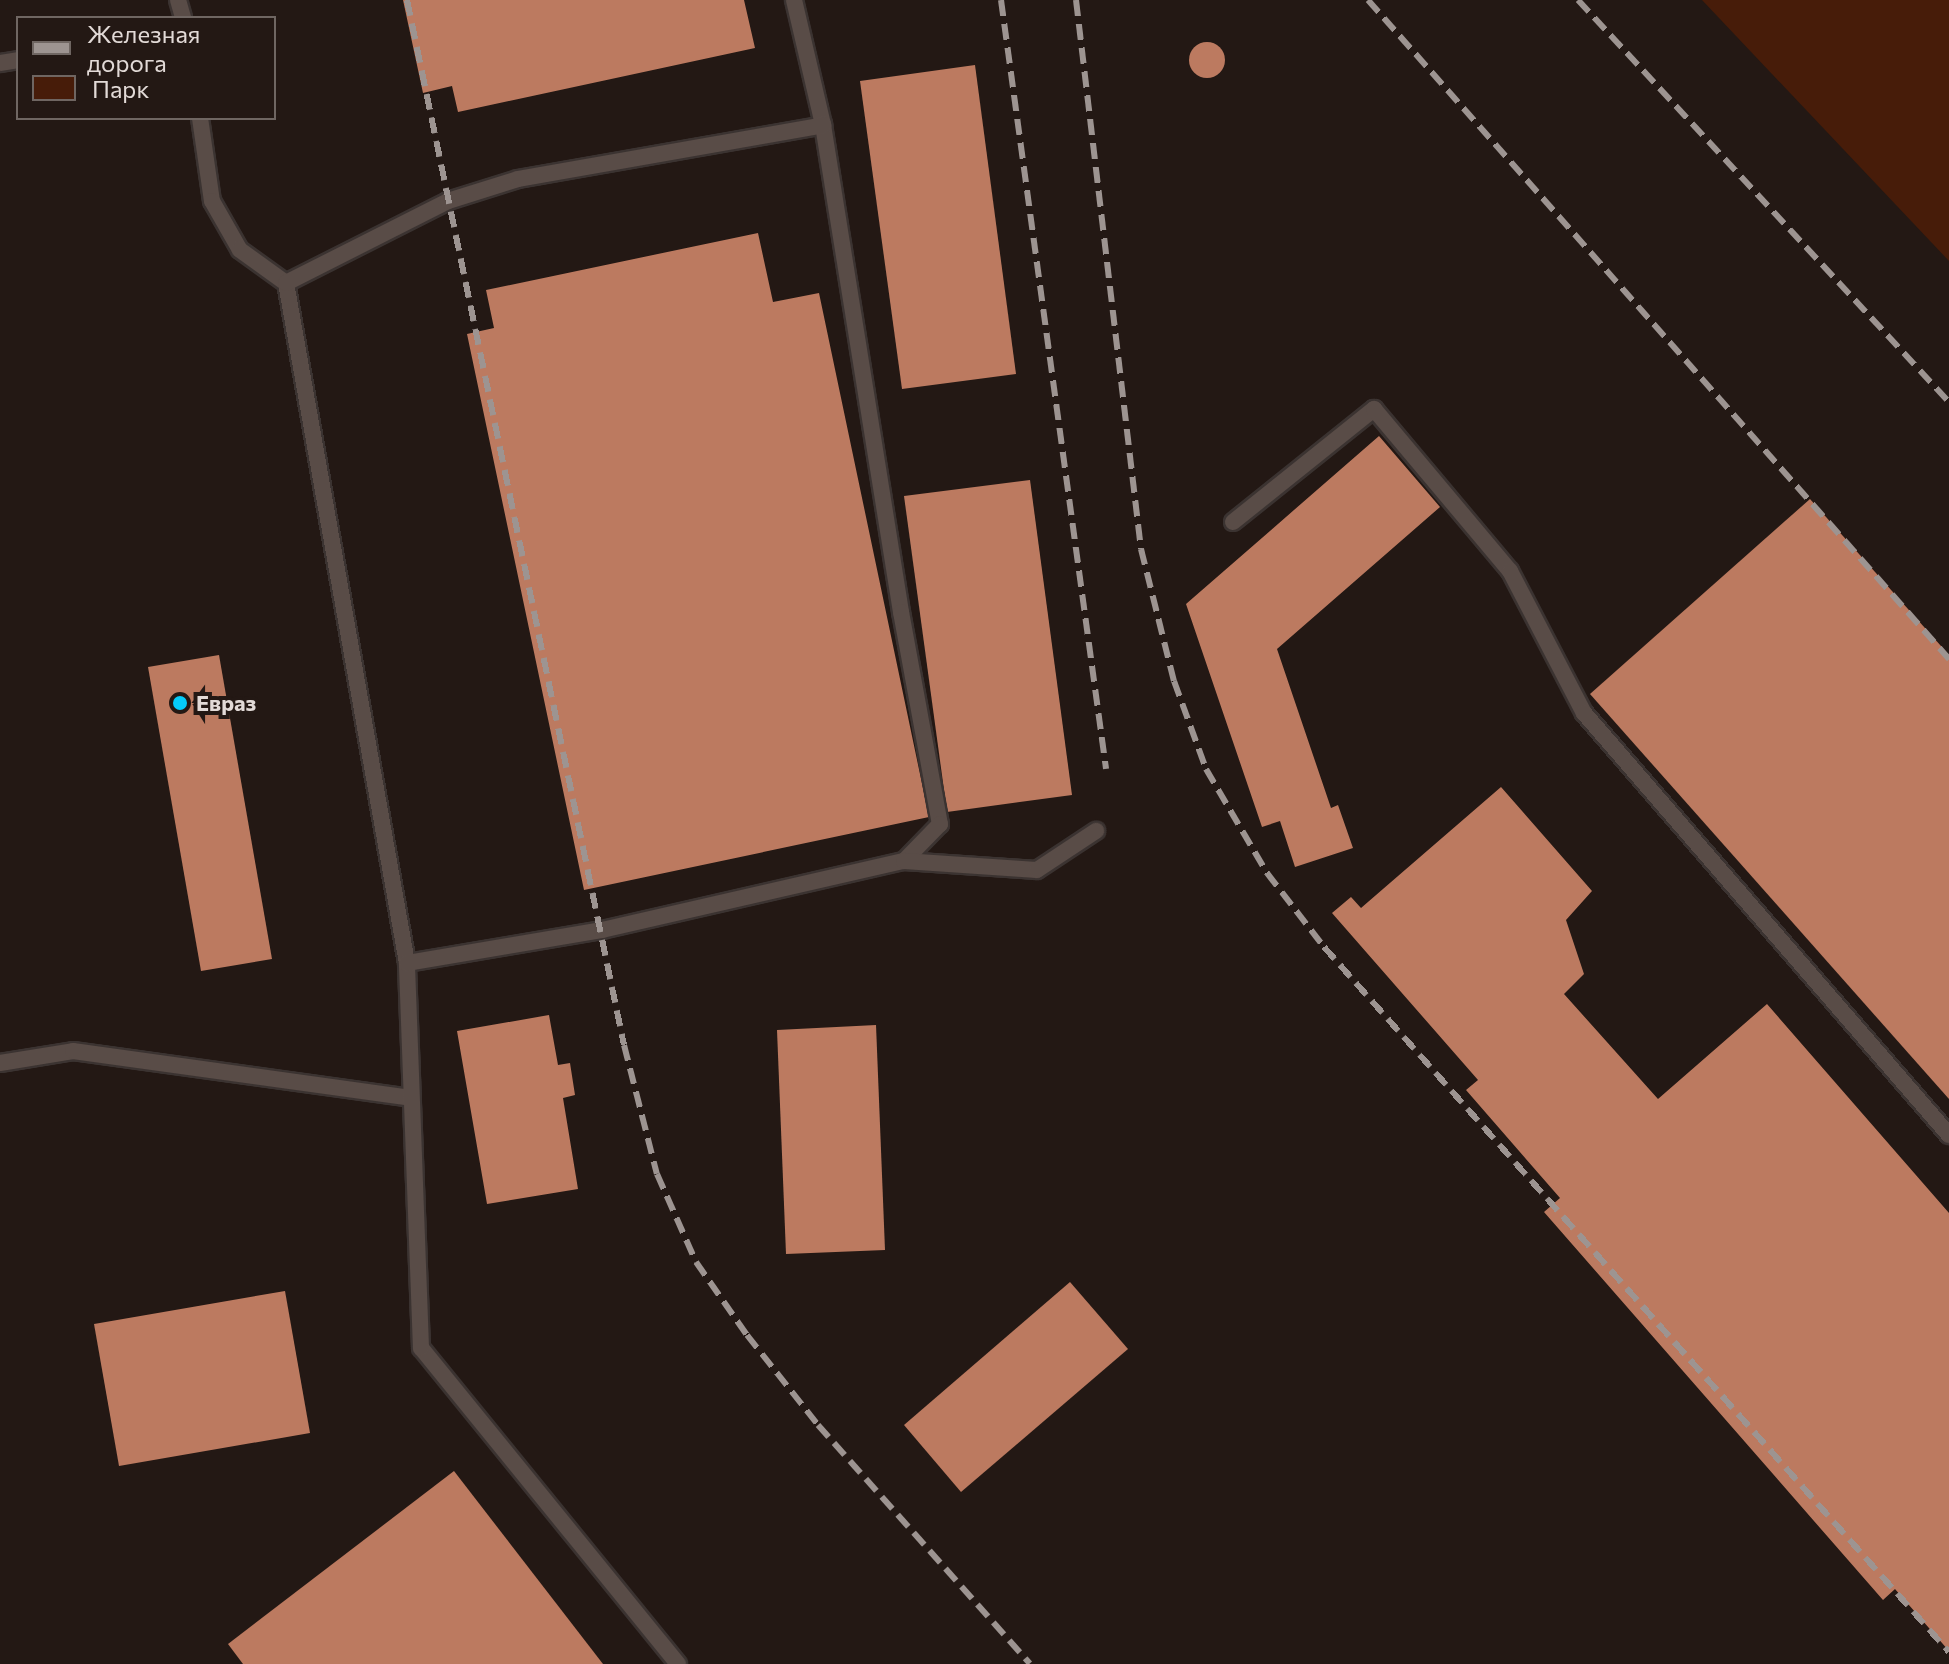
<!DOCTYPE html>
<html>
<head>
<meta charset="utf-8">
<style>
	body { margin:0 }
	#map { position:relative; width:1949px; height:1664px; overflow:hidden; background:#231814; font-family:Commissioner,sans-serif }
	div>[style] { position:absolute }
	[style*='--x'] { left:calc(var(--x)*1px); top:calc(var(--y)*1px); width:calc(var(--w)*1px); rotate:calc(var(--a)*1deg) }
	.green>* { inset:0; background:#471c09 }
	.building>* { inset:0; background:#bc7a60 }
	.round { border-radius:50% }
	.roads { filter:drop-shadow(2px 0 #3b3331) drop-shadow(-2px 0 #3b3331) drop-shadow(0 2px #3b3331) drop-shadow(0 -2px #3b3331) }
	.service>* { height:16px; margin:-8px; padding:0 8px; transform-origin:8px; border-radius:8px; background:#594c47 }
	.rail>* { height:6px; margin-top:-3px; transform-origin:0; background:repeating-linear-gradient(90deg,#9d9491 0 16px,transparent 0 24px) }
	.dots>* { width:22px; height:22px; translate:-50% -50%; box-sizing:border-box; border:4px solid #231814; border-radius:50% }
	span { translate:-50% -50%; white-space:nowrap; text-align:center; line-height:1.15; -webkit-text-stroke:8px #231814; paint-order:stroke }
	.poi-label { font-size:22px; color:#e2dad7; font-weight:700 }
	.left { translate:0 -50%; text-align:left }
	.legend { position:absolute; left:16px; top:16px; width:260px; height:104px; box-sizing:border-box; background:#231814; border:2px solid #6f6662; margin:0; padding:10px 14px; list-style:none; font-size:24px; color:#e2dad7 }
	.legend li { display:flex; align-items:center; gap:16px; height:40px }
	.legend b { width:40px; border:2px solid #6f6662 }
</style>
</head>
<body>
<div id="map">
	<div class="green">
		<i style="clip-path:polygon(1702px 0,1949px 0,1949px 261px)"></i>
	</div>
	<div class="building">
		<i style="clip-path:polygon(403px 0,744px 0,755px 48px,458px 112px,452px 86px,423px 93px)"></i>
		<i class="round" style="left:1189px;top:42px;width:36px;height:36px"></i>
		<i style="clip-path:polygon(975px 65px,1016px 374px,902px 389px,860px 81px)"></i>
		<i style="clip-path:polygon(758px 233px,773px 302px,819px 293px,929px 817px,584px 890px,467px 334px,494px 328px,486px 290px)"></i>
		<i style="clip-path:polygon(1379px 436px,1440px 507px,1277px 649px,1331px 808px,1338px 805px,1353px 848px,1295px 867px,1280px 821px,1262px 827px,1186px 604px)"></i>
		<i style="clip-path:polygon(1030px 480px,1072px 795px,947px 812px,904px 496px)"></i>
		<i style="clip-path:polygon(1810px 499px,1949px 655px,1949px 1099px,1590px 694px)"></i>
		<i style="clip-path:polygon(219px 655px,272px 959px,201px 971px,148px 667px)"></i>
		<i style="clip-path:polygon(1501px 787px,1592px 891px,1566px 920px,1584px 974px,1564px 994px,1658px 1099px,1767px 1004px,1949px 1213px,1949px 1651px,1895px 1589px,1883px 1600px,1544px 1212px,1560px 1198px,1466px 1090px,1478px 1080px,1332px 913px,1351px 897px,1361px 908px)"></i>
		<i style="clip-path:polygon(549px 1015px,558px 1065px,570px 1063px,575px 1095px,563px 1098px,578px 1189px,487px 1204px,457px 1031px)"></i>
		<i style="clip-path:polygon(876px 1025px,885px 1250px,786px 1254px,777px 1030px)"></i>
		<i style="clip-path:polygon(1070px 1282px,1128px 1349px,961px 1492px,904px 1425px)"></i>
		<i style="clip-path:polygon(285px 1291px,310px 1433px,119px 1466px,94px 1324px)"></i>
		<i style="clip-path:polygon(454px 1471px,603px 1664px,243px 1664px,228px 1644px)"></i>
	</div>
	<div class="roads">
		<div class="service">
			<i style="--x:178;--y:0;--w:19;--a:74"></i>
			<i style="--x:794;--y:0;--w:128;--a:76.9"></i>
			<i style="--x:823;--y:125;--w:493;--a:80.9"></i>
			<i style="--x:901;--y:612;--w:216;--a:79.6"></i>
			<i style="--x:940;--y:824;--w:52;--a:134.2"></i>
			<i style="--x:0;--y:63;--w:18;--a:-9"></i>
			<i style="--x:200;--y:118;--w:84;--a:81.8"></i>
			<i style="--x:212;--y:201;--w:56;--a:60.3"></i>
			<i style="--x:240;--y:250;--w:57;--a:35.7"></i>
			<i style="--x:286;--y:283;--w:691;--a:79.91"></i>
			<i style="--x:286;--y:283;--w:182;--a:-26.8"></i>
			<i style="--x:448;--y:201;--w:73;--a:-17.4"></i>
			<i style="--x:518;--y:179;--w:310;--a:-10"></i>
			<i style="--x:1233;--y:522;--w:181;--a:-38.7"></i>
			<i style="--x:1374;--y:409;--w:212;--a:50"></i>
			<i style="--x:1510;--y:571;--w:160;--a:62.5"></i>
			<i style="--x:1584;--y:713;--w:558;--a:49.14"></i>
			<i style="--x:0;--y:1063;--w:74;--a:-9.3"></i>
			<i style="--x:73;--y:1051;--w:341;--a:7.9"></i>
			<i style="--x:678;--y:1664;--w:407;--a:-129.1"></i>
			<i style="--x:421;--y:1348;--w:385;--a:-92.1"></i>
			<i style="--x:407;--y:963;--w:198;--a:-9.6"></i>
			<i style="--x:602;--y:930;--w:310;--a:-12.9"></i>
			<i style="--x:904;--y:861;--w:133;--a:3.9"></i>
			<i style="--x:1037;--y:870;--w:71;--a:-33.5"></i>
		</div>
	</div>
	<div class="rail">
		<i style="--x:407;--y:0;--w:1067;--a:78.27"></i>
		<i style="--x:624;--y:1045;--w:133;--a:75.7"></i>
		<i style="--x:657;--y:1174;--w:96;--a:66.1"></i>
		<i style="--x:696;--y:1262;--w:89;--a:55.1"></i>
		<i style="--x:747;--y:1335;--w:115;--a:51.7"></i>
		<i style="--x:818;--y:1425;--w:319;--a:48.4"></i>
		<i style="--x:1001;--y:0;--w:776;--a:82.22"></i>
		<i style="--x:1076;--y:0;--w:553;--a:83.25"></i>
		<i style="--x:1141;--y:549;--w:136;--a:76"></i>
		<i style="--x:1174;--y:681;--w:94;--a:70"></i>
		<i style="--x:1206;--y:769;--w:121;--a:59.6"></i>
		<i style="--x:1267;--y:873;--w:93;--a:52.4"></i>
		<i style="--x:1324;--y:947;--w:942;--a:48.44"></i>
		<i style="--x:1368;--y:0;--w:879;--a:48.6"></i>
		<i style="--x:1578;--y:0;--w:547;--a:47.3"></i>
	</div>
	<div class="dots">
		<i style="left:180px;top:703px;background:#05cbf9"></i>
	</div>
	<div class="poi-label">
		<span class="left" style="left:196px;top:703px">Евраз</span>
	</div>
	<ul class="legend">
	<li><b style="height:10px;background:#9d9491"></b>Железная дорога</li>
	<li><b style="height:22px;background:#471c09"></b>Парк</li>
	</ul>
</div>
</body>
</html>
